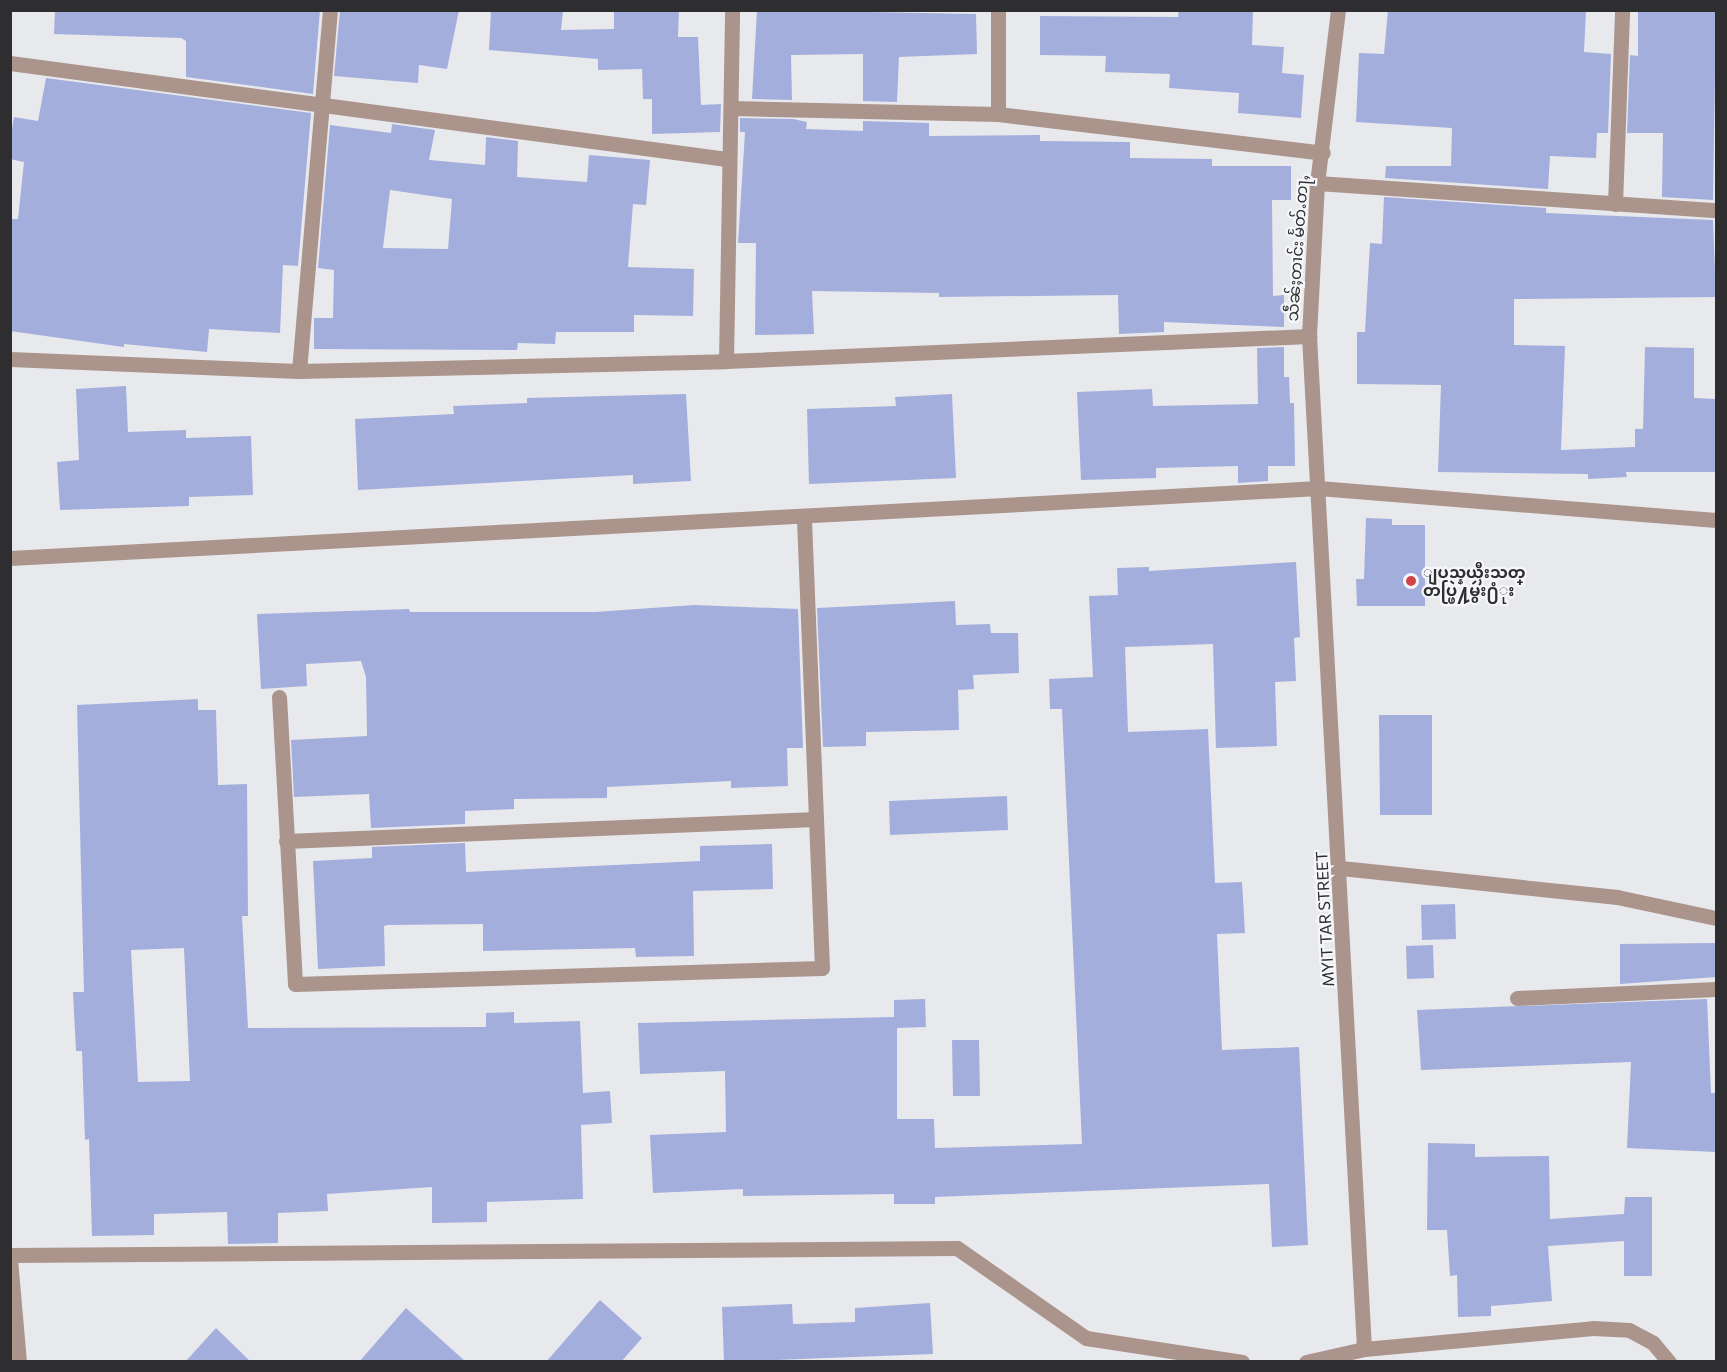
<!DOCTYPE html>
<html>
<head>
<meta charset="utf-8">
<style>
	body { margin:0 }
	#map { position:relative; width:1727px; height:1372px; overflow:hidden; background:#e8e9ed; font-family:Commissioner,"Noto Sans Myanmar",sans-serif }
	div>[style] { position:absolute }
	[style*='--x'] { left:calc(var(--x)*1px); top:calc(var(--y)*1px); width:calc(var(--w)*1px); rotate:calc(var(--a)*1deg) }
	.building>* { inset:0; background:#a4aedc }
	.minor>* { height:15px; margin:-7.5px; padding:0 7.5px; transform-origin:7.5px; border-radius:7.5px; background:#ab948c }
	.dots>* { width:16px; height:16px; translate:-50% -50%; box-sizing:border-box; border:3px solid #f6f7fa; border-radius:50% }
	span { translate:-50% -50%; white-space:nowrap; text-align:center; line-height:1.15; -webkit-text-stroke:4.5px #f6f7fa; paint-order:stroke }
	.street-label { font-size:16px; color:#2e2e30 }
	.poi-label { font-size:16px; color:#2e2e30; font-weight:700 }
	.left { translate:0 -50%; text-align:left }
	.frame { position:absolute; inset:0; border:12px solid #2e2e30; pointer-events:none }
</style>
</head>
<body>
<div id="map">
	<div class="building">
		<i style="clip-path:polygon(55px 10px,320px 10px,313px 94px,186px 77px,186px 41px,181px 38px,54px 34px)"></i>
		<i style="clip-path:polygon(340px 10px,459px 10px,447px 69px,419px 65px,418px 83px,334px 76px)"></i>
		<i style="clip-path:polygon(491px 10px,563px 10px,561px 30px,614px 29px,614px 10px,679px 10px,678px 37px,698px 37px,701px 105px,721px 104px,720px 132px,652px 134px,652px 99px,643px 99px,642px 69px,598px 70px,598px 59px,489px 50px)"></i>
		<i style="clip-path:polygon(757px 10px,976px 14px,977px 54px,899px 57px,897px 102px,863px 101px,863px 54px,791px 55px,792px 100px,752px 99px)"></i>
		<i style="clip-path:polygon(1179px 10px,1253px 10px,1252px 45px,1284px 47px,1282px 73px,1304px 75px,1301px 118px,1238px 113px,1239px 93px,1169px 88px,1170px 74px,1105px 72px,1106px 56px,1040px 55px,1040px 16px,1178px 17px)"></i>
		<i style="clip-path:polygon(1388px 10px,1586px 10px,1584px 52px,1611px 54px,1608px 133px,1597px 133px,1596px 158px,1550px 156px,1548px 189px,1385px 178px,1386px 166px,1451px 166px,1452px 128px,1356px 122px,1359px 53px,1384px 54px)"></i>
		<i style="clip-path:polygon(1638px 10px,1716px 10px,1713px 200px,1662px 197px,1663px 133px,1627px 133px,1630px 55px,1638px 56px)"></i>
		<i style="clip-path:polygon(46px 78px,311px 113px,298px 266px,283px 265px,280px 333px,209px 329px,207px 352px,124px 344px,124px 347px,10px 331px,10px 219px,18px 219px,24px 162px,10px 159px,10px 140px,14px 117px,38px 121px)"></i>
		<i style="clip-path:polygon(740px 118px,793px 119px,807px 122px,806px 129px,863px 131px,863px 121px,929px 123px,929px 136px,1040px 135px,1040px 141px,1130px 142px,1130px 158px,1212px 159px,1212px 166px,1291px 166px,1291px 200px,1272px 200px,1273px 296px,1284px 295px,1284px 327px,1164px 322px,1164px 332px,1119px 334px,1118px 295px,939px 297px,939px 293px,812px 291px,814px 334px,755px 335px,756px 243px,738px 243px,745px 132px,740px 132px)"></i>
		<i style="clip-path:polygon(evenodd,392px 124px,435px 130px,429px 160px,485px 165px,486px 137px,518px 141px,517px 177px,587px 182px,589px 155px,650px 160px,646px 205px,633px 204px,628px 267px,694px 269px,693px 316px,634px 315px,634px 332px,556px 332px,555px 344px,518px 343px,517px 350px,314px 349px,314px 318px,333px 318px,334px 270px,318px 268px,330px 125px,391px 133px,392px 124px,390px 190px,452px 199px,448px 249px,383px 248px,390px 190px)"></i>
		<i style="clip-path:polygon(1384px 197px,1546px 208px,1546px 213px,1713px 220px,1716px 297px,1514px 299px,1514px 345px,1565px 346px,1561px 450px,1635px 447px,1635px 429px,1643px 429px,1645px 347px,1694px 348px,1694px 398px,1716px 399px,1716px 472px,1626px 472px,1627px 477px,1588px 479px,1588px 474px,1438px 472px,1441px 385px,1357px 384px,1357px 332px,1365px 332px,1370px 243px,1382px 244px)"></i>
		<i style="clip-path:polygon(1284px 347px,1284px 377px,1289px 377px,1290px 403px,1294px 403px,1295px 466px,1268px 466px,1268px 481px,1238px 483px,1238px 466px,1156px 468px,1156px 478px,1081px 480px,1077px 392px,1152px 389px,1153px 406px,1258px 404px,1257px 348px)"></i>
		<i style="clip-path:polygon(126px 386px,128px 432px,186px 430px,186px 438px,251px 436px,253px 495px,189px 497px,189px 506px,60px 510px,57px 462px,79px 460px,76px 389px)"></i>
		<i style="clip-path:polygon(686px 394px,691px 481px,633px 484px,633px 475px,358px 490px,355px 419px,454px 414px,453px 406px,527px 403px,527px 398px)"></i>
		<i style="clip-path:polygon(952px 394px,956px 478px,809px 484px,807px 409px,896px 406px,895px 397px)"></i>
		<i style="clip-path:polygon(1366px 518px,1392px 519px,1392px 525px,1425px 525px,1425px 606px,1357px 606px,1356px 579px,1364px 579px)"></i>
		<i style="clip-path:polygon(1296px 562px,1300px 637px,1294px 638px,1296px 681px,1275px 682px,1277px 746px,1216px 748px,1213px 644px,1125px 647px,1128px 732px,1208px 729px,1215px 883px,1242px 882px,1245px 933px,1217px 934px,1222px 1050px,1299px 1047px,1308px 1245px,1272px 1247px,1269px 1184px,935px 1197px,935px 1204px,894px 1204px,894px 1194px,743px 1196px,743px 1189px,653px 1193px,650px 1135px,726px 1132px,725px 1071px,640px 1074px,638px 1023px,894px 1017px,894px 1000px,925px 999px,926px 1027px,897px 1028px,897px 1119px,934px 1119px,935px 1148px,1082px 1144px,1062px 709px,1050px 709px,1049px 679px,1093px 677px,1089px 596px,1118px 595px,1117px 568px,1149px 567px,1149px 571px)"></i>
		<i style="clip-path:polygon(955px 601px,956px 625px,990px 624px,991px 633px,1018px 633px,1019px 673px,973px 675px,974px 689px,958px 690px,959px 730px,866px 732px,866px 746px,823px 747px,817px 608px)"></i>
		<i style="clip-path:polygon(694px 605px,798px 609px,803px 748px,787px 748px,788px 786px,731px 788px,731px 781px,607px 787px,607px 798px,514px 799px,514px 809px,465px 811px,465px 824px,371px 828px,369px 794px,294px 797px,291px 740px,367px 736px,366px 677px,361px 661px,306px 664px,307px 686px,261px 689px,257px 614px,409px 609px,410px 612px,595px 612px)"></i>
		<i style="clip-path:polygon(evenodd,198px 699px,198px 710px,216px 710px,218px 785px,247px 784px,248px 916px,242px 916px,248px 1028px,486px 1027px,486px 1013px,514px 1012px,514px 1023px,580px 1021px,583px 1093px,610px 1091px,612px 1123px,581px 1125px,583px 1199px,487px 1202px,487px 1222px,432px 1223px,432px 1187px,327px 1194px,328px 1211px,278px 1213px,278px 1243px,228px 1244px,227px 1212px,154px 1214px,154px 1235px,92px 1236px,89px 1139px,85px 1140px,82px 1051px,76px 1051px,73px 992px,84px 992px,77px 705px,198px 699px,184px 948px,190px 1081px,138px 1082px,131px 950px,184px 948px)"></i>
		<i style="clip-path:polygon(1379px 715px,1432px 715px,1432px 815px,1380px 815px)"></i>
		<i style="clip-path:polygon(1007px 796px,1008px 830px,890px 835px,889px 801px)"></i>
		<i style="clip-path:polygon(465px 843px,466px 872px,700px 861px,700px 846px,772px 844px,773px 889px,693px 891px,694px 956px,636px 957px,635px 948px,483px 951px,483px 924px,388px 925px,384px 926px,385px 966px,318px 969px,313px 861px,372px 858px,372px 847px)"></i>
		<i style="clip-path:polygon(1455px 904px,1456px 939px,1422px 940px,1421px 905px)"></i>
		<i style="clip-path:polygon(1716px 943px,1716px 977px,1620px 984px,1620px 944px)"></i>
		<i style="clip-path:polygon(1433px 945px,1434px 978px,1407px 979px,1406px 946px)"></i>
		<i style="clip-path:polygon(1707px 999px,1711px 1093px,1716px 1093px,1716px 1152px,1627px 1148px,1631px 1062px,1421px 1070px,1417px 1010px)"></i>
		<i style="clip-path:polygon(952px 1040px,979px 1040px,980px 1096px,953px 1096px)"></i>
		<i style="clip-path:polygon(1428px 1143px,1475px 1144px,1475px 1157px,1549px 1156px,1550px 1219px,1624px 1214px,1625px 1197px,1652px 1197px,1652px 1276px,1624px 1276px,1624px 1241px,1548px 1246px,1552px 1301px,1491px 1306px,1491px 1316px,1458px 1317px,1457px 1275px,1450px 1276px,1447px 1230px,1427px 1230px)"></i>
		<i style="clip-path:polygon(600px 1300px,642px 1338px,621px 1362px,546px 1362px)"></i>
		<i style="clip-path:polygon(930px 1303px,933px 1354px,724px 1362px,722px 1307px,792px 1304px,793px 1324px,855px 1322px,855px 1308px)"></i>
		<i style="clip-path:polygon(406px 1308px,466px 1362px,359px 1362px)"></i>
		<i style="clip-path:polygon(216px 1328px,251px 1362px,185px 1362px)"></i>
	</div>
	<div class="minor">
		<i style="--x:1338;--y:10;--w:174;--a:96.9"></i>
		<i style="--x:1317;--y:183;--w:153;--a:93"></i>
		<i style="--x:1309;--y:336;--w:1014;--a:86.89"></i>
		<i style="--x:10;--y:63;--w:723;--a:7.63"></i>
		<i style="--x:731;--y:108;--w:267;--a:1.3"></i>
		<i style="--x:998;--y:114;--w:327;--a:6.8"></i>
		<i style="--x:998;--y:114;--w:104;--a:-90"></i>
		<i style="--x:1317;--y:183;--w:400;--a:3.9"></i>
		<i style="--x:1615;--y:204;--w:194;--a:-87.9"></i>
		<i style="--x:10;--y:359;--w:289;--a:2.4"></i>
		<i style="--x:299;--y:371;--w:427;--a:-1.3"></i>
		<i style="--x:726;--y:361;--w:584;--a:-2.46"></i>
		<i style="--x:726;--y:361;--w:351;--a:-89"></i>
		<i style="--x:299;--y:371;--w:362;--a:-85.1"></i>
		<i style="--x:10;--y:558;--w:1310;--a:-3.06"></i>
		<i style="--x:1318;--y:488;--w:399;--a:4.6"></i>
		<i style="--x:279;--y:697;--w:287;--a:86.8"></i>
		<i style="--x:295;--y:984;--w:527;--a:-1.74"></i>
		<i style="--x:822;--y:968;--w:452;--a:-92.3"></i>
		<i style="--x:286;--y:841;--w:530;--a:-2.38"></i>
		<i style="--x:1341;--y:868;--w:278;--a:6"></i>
		<i style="--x:1617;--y:897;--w:101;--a:12"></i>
		<i style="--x:1517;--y:998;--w:199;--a:-2.6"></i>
		<i style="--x:10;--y:1255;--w:947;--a:-0.42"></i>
		<i style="--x:957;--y:1248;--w:157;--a:34.9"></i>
		<i style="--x:1086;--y:1338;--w:158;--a:8.7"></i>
		<i style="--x:10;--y:1259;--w:103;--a:85"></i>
		<i style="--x:1306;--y:1362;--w:59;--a:-12.6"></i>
		<i style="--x:1364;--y:1349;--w:230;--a:-5.2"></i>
		<i style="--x:1593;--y:1328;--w:36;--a:3"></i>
		<i style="--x:1629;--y:1330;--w:27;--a:28"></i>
		<i style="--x:1653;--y:1343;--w:25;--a:50"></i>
	</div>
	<div class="dots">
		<i style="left:1411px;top:581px;background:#d24248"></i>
	</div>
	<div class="street-label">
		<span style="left:1297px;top:248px;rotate:-86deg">သဵၼ်ႈတၢင်း မႅတ်ႉတႃႇ</span>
		<span style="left:1325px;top:919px;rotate:-93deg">MYIT TAR STREET</span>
	</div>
	<div class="poi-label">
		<span class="left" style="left:1423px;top:581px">ျပည္နယ္မီးသတ္<br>တပ္ဖြဲ႔မွဴး႐ံုး</span>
	</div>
	<div class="frame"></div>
</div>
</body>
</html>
